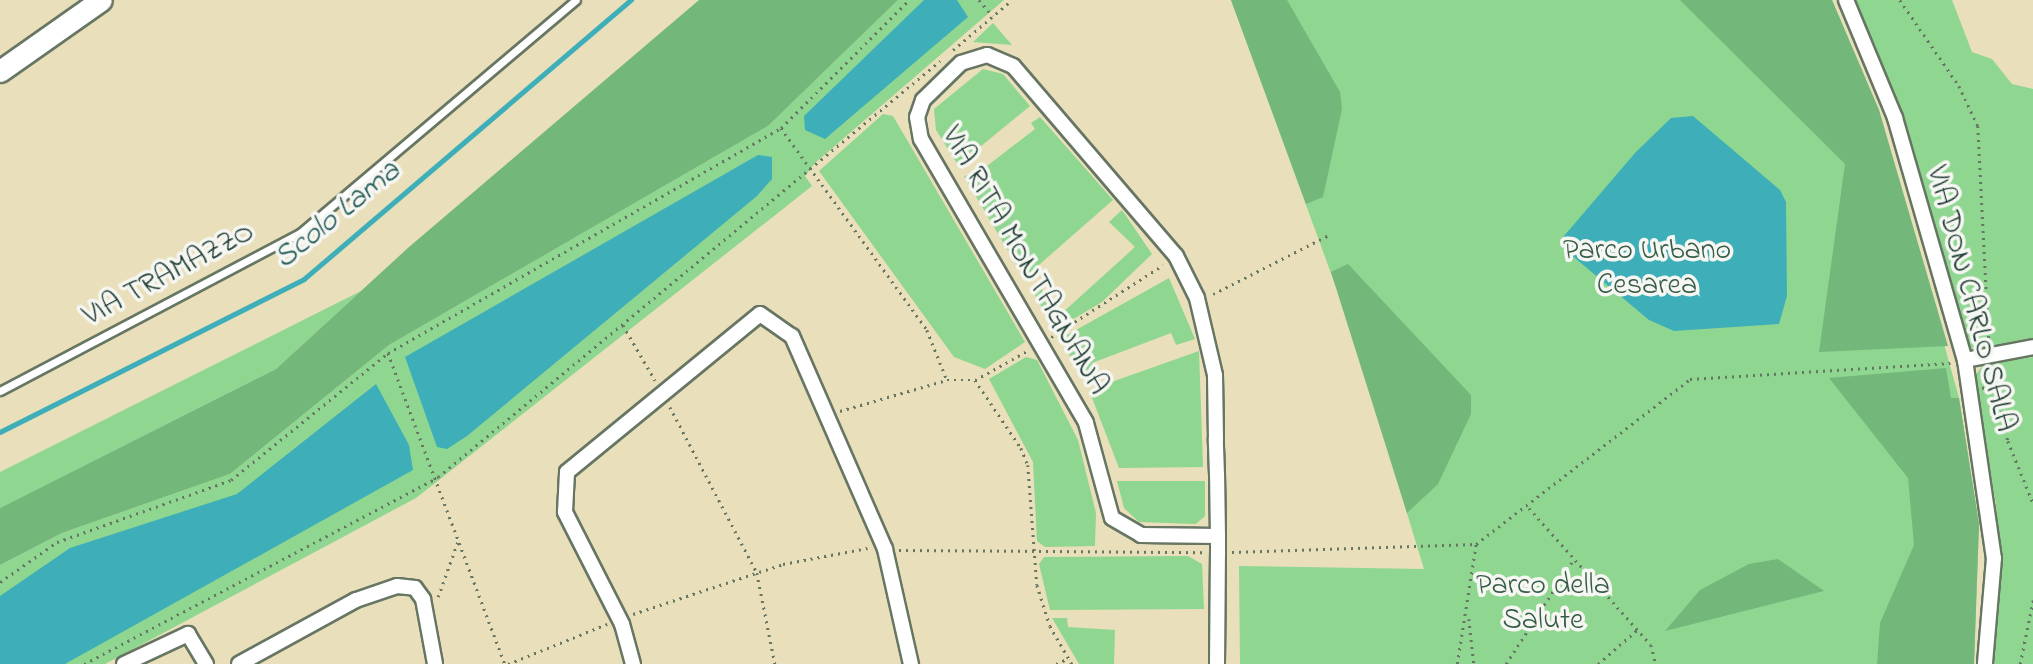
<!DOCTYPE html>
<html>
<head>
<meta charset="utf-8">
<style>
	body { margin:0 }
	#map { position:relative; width:2033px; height:664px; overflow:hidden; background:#e9dfba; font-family:"Indie Flower",sans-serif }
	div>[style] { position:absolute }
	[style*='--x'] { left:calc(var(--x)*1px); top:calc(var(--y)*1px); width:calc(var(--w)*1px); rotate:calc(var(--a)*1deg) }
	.green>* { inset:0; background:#8fd691 }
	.forest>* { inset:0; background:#73b77b }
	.water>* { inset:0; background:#3eafb8 }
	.stream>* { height:4.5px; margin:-2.25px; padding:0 2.25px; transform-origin:2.25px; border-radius:2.25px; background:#3eafb8 }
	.path>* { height:2.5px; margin-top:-1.25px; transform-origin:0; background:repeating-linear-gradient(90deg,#667663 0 2px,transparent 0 7px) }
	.roads { filter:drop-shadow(2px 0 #667663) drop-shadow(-2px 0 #667663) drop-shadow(0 2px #667663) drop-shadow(0 -2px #667663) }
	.lane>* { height:7px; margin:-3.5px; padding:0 3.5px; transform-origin:3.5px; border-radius:3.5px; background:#fff }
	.street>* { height:14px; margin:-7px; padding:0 7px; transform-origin:7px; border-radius:7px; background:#fff }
	.secondary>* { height:21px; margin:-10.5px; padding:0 10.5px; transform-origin:10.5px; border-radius:10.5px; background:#fff }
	span { translate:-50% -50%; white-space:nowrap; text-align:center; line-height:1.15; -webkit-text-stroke:7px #f6f6f2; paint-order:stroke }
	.park-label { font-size:30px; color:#355c47 }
	.street-label { font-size:30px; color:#1f3d34 }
	.water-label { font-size:32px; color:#285f5c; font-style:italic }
</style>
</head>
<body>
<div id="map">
	<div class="green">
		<i style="clip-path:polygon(898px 0,1004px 0,815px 163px,805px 176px,812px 186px,416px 498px,105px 664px,0 664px,0 565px,62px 533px,230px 474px,389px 345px,768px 126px)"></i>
		<i style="clip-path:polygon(1231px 0,1832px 0,1879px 110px,1959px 398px,1979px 524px,1974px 664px,1240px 664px,1239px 566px,1424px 569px,1347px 317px)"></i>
		<i style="clip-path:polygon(1854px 0,1952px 0,1972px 52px,1992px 59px,2012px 84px,2033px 89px,2033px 341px,1978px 352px,1966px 345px,1927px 203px)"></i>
		<i style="clip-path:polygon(993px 23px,1012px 45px,973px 42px)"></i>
		<i style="clip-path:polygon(983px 69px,1003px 74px,1030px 106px,958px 165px,936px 130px,934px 109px)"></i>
		<i style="clip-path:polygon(883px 114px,893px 116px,1025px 342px,985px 369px,954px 357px,819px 171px)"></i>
		<i style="clip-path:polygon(1040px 117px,1113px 200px,1024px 278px,964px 176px,978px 173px,1035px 129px,1031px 123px)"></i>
		<i style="clip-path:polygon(1122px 210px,1152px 254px,1102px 302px,1060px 327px,1052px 325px,1031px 288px,1038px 284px,1060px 315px,1135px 247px,1109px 222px)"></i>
		<i style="clip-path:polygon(1169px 278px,1195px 339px,1176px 345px,1171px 333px,1092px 363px,1096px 375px,1083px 379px,1064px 346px,1067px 335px)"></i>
		<i style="clip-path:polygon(361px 291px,276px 369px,0 508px,0 472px)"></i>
		<i style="clip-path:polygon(1199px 351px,1203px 467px,1119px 468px,1089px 390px)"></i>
		<i style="clip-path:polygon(1026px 357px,1037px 360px,1078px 440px,1096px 513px,1095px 546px,1045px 547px,1037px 541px,1033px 462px,989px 379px)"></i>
		<i style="clip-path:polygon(2033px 357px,2033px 664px,1993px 664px,2000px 587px,1996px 504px,1974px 377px,1983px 365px)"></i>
		<i style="clip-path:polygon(1117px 481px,1205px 481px,1205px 516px,1196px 524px,1139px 522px,1124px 508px)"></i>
		<i style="clip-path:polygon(1188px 556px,1202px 564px,1204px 609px,1050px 610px,1039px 564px,1044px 557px)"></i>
		<i style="clip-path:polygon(1052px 618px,1067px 618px,1068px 627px,1115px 630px,1114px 664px,1079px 664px)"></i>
	</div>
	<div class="forest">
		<i style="clip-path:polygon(699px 0,898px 0,768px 126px,389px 345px,230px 474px,62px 533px,0 565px,0 508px,276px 369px,409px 247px)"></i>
		<i style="clip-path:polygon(1231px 0,1287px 0,1340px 92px,1342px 109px,1323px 197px,1306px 204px)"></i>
		<i style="clip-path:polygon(1680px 0,1832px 0,1879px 110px,1948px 346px,1819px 352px,1845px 164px)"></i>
		<i style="clip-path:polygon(1348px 264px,1471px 395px,1471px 414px,1438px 484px,1407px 513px,1331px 272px)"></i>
		<i style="clip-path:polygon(1946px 368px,1951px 398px,1959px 398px,1979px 524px,1974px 664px,1877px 664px,1880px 623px,1914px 545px,1908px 478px,1829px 378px)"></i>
		<i style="clip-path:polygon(1778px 559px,1824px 591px,1665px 631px,1700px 590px,1749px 564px)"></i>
	</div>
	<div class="water">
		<i style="clip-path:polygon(924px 0,957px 0,968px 17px,825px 139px,805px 130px,804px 116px)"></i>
		<i style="clip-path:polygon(1693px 116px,1780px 190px,1786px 202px,1787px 296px,1779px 324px,1674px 331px,1649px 320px,1563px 248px,1564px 236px,1635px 153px,1671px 118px)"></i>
		<i style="clip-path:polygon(758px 155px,772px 157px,772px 179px,757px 196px,467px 436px,447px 449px,437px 447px,405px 357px)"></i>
		<i style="clip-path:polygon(376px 384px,409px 445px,413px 470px,65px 664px,0 664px,0 596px,70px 548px,237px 494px)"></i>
	</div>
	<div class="stream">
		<i style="--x:0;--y:432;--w:340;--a:-26.7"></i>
		<i style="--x:304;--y:279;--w:430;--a:-40.5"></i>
	</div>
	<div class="path">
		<i style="--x:979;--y:0;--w:21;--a:49"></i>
		<i style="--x:1900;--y:0;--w:104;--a:55.5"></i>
		<i style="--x:1959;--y:86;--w:44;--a:64.6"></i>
		<i style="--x:1978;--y:126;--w:216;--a:87.1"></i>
		<i style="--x:953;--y:50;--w:77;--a:-40.3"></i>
		<i style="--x:781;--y:128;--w:181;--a:-45"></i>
		<i style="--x:1213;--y:294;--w:132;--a:-27"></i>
		<i style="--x:623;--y:325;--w:64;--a:59.8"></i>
		<i style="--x:1051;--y:337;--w:133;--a:-32.7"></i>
		<i style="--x:388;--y:353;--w:453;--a:-29.8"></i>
		<i style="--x:781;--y:128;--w:249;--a:54.1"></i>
		<i style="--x:927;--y:330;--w:54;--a:68.2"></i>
		<i style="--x:947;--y:380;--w:28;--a:0"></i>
		<i style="--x:975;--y:380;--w:82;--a:55.9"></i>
		<i style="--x:1021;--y:448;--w:18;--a:68"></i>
		<i style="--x:1028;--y:465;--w:120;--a:85.7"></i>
		<i style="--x:1037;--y:585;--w:43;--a:72.4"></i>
		<i style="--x:1050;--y:626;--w:44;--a:59.9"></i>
		<i style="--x:1994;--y:369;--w:73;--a:79"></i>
		<i style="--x:2008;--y:441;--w:67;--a:68"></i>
		<i style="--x:975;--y:380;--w:60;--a:-29.1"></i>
		<i style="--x:1982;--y:388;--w:14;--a:-12"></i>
		<i style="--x:670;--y:407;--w:187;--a:62.3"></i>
		<i style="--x:757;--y:573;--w:93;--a:78.8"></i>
		<i style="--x:840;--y:411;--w:111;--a:-16.2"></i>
		<i style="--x:1529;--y:508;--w:183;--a:48.3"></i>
		<i style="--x:1651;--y:645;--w:20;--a:75"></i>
		<i style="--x:899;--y:550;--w:305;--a:0.4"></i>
		<i style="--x:1232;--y:552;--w:244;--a:-1.9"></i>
		<i style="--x:1476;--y:544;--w:270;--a:-37.6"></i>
		<i style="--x:1690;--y:379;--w:261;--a:-3.5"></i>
		<i style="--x:0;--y:582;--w:70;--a:-35.1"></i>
		<i style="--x:57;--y:542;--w:185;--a:-19.6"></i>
		<i style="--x:231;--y:480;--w:202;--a:-39"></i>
		<i style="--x:388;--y:353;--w:332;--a:69.4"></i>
		<i style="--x:438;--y:597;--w:63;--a:-70.4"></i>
		<i style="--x:633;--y:614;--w:158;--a:-18.4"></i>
		<i style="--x:783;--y:564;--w:86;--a:-10.7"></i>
		<i style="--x:1469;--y:619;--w:45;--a:83.7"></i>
		<i style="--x:84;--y:664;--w:400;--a:-27.8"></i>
		<i style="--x:438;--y:477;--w:652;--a:-39.65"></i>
		<i style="--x:508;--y:664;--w:107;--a:-22"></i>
		<i style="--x:1056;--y:664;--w:14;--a:-25"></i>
		<i style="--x:1457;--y:664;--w:121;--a:-81"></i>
		<i style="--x:1506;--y:664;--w:125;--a:-57.1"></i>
		<i style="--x:1598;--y:664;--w:52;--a:-41.1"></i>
		<i style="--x:2020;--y:664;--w:65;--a:-78.5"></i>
	</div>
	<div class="roads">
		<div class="lane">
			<i style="--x:0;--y:391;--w:339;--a:-27.8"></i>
			<i style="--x:300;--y:233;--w:361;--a:-40.2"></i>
		</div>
		<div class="street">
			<i style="--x:1846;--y:0;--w:128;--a:67.4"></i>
			<i style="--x:1895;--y:118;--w:252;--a:73.9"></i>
			<i style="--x:1965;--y:360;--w:200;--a:81.7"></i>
			<i style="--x:1994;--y:558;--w:106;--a:94.9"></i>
			<i style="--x:1965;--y:360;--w:69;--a:-10.8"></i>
			<i style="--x:124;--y:664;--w:71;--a:-25.1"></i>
			<i style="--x:188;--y:634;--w:35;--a:59"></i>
			<i style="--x:239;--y:664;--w:133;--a:-28.7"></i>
			<i style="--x:356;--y:600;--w:43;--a:-18.9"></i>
			<i style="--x:397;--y:586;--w:18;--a:6"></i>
			<i style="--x:415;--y:588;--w:14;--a:54"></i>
			<i style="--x:423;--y:599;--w:66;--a:79.5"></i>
			<i style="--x:633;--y:664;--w:41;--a:-105.4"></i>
			<i style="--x:622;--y:624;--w:126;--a:-117"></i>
			<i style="--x:565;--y:512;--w:40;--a:-87.1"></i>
			<i style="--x:567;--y:472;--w:249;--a:-39.3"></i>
			<i style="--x:760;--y:314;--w:39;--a:35"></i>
			<i style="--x:792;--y:336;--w:232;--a:66.4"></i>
			<i style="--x:885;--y:549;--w:118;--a:77.3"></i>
			<i style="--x:1217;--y:664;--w:112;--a:-89.5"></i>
			<i style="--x:1218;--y:552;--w:16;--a:-90"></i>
			<i style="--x:1218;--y:536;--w:61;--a:-90.9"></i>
			<i style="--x:1217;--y:475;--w:36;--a:-92"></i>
			<i style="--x:1216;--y:439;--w:64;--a:-90.9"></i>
			<i style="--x:1215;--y:375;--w:79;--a:-103.2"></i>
			<i style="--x:1197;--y:298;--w:47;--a:-116.6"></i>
			<i style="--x:1176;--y:256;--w:250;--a:-130.6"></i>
			<i style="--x:1013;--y:66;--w:28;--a:-157"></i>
			<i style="--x:987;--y:55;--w:27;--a:163"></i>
			<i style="--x:961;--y:63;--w:53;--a:135.8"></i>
			<i style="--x:923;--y:100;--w:18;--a:109"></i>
			<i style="--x:917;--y:117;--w:22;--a:80"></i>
			<i style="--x:921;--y:139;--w:328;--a:59.8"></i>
			<i style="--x:1086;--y:423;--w:98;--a:74.7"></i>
			<i style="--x:1112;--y:518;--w:34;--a:30"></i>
			<i style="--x:1141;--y:535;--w:77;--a:0.7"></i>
		</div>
		<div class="secondary">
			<i style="--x:0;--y:71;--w:123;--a:-35.1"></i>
		</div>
	</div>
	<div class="park-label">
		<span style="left:1647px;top:268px">Parco Urbano<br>Cesarea</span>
		<span style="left:1543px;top:603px">Parco della<br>Salute</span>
	</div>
	<div class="street-label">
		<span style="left:1024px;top:261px;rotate:60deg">VIA RITA MONTAGNANA</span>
		<span style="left:169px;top:275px;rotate:-28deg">VIA TRAMAZZO</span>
		<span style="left:1970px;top:299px;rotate:75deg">VIA DON CARLO SALA</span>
	</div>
	<div class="water-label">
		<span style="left:338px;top:216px;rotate:-39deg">Scolo Lama</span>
	</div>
</div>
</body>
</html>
